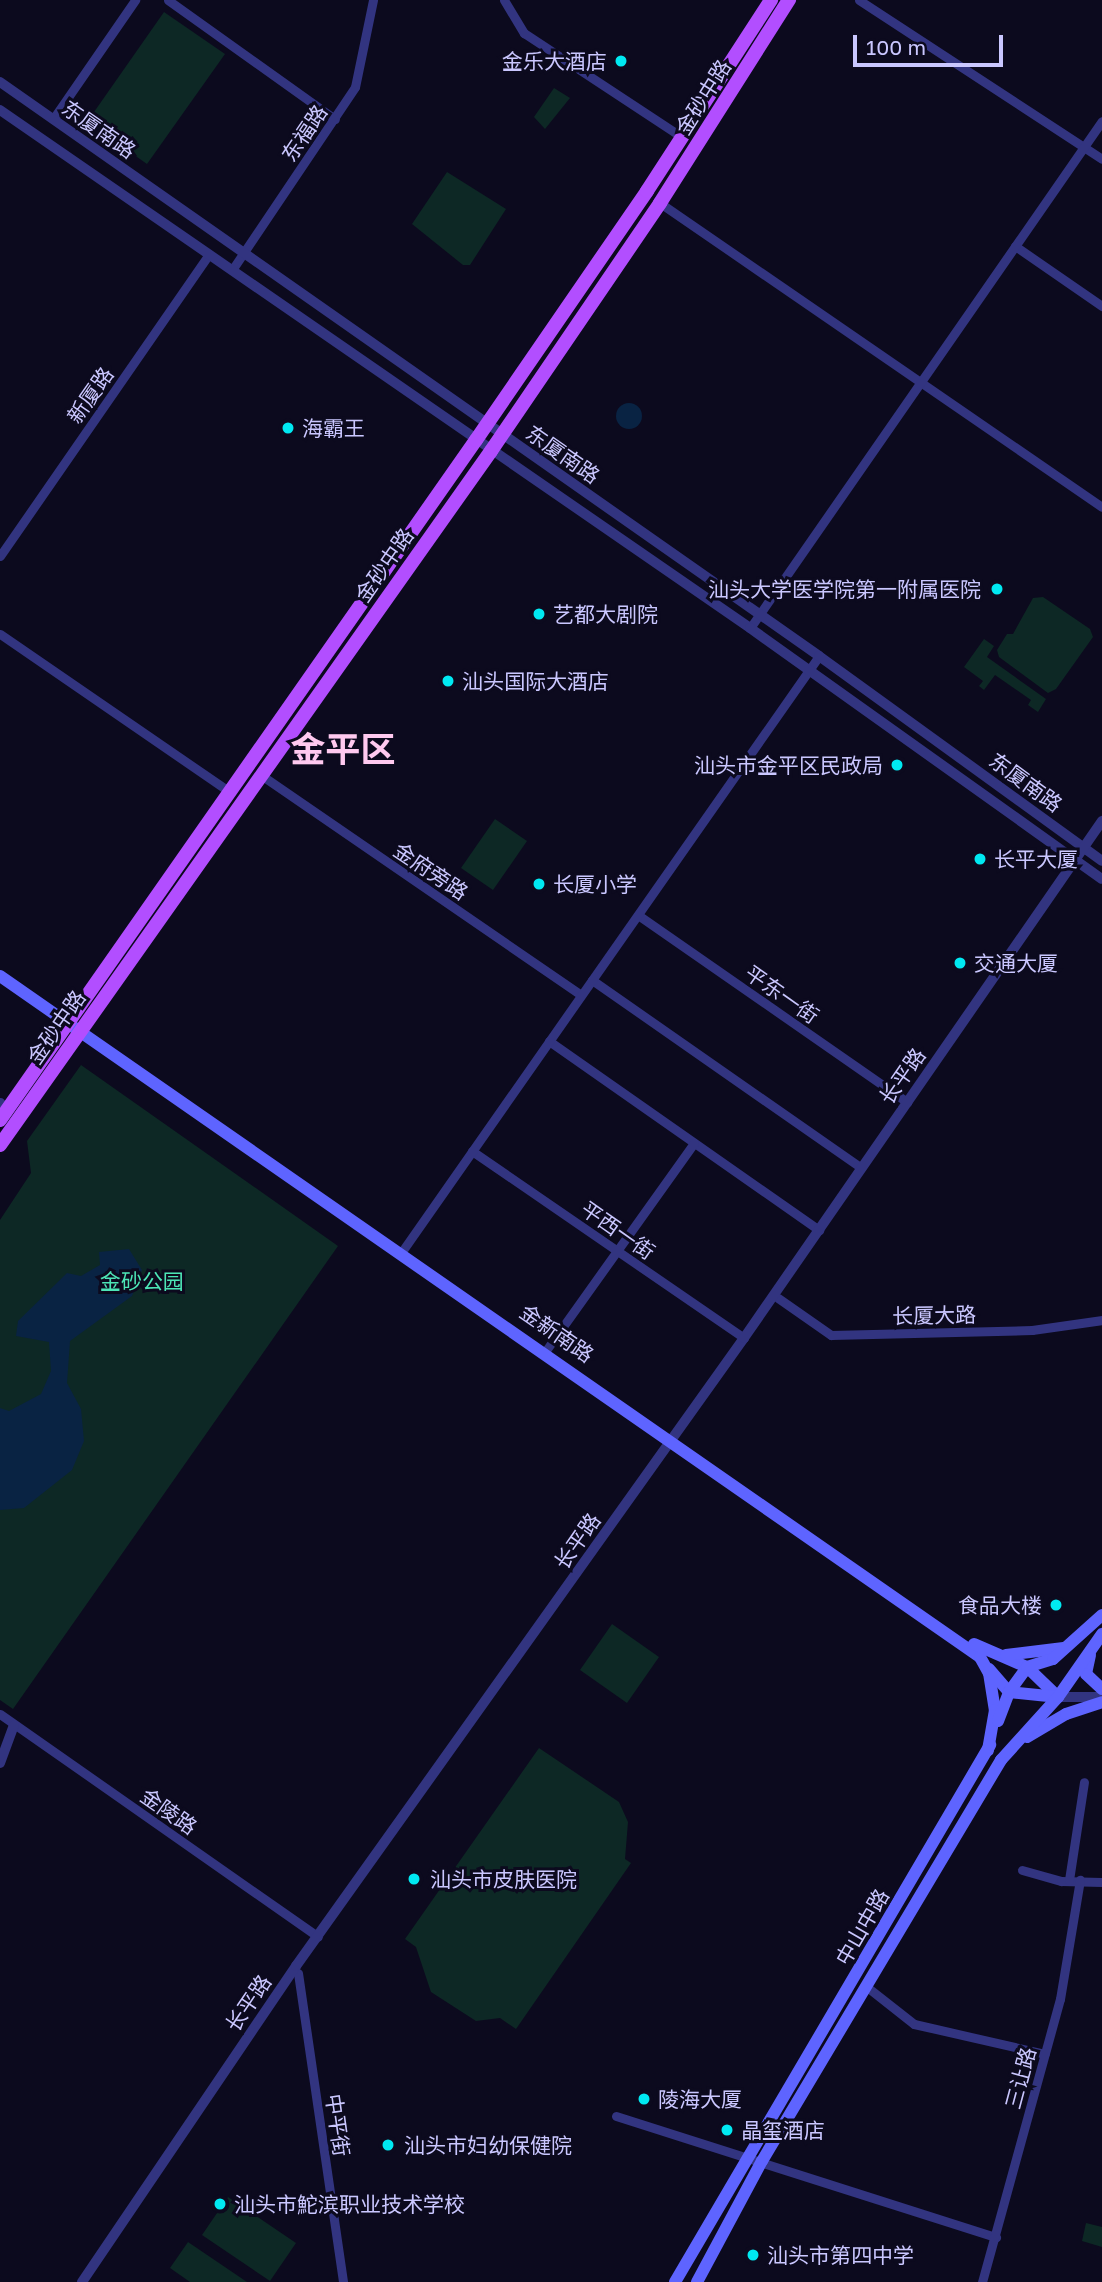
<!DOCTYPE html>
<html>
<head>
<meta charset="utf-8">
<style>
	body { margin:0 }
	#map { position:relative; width:1102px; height:2282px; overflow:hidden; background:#0c0a1e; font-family:"Golos Text","Noto Sans SC",sans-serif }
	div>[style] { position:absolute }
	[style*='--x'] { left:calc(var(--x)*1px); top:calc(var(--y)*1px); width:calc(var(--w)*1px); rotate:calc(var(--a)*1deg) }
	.green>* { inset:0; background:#0d2825 }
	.water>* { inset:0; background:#092343 }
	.round { border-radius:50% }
	.minor>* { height:9px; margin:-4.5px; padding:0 4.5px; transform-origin:4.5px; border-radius:4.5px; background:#323480 }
	.tertiary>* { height:10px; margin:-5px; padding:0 5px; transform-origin:5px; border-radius:5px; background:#323480 }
	.secondary>* { height:12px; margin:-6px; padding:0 6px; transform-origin:6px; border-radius:6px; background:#5e64ff }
	.primary>* { height:14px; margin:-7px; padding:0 7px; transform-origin:7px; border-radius:7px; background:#b24eff }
	.dots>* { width:19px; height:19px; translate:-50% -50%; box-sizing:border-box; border:4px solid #0c0a1e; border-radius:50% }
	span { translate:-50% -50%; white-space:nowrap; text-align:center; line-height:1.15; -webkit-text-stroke:6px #0c0a1e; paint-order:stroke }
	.poi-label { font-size:21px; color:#cac7ff }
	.right { translate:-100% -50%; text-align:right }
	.left { translate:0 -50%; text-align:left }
	.street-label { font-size:21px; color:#cac7ff }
	.park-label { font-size:21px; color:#4de5b6 }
	.town-label { font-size:35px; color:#ffc9ef; font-weight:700 }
	.scale { position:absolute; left:853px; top:35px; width:150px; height:32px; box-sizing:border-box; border:4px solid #cac7ff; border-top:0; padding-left:9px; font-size:21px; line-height:24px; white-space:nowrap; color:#cac7ff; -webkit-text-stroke:5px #0c0a1e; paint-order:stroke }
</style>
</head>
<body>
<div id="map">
	<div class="green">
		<i style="clip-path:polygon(164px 12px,225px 54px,147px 164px,87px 122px)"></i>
		<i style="clip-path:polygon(554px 88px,570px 98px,545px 129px,534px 117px)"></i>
		<i style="clip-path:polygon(447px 172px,506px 209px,470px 265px,463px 265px,412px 224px)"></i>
		<i style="clip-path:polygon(1043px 597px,1090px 629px,1093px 637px,1056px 689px,1048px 693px,999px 657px,997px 650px,1007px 634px,1013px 634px,1033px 598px)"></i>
		<i style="clip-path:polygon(984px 639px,994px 646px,987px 657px,1046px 699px,1038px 712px,1028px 705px,1031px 700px,995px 675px,984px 690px,979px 686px,983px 681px,964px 667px)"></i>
		<i style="clip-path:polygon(495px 819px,527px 841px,493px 890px,461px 868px)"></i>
		<i style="clip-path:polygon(81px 1065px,338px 1246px,13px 1709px,0 1700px,0 1220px,31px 1173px,27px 1141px)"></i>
		<i style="clip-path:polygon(612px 1624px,659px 1657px,627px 1703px,580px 1670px)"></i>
		<i style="clip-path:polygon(539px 1748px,619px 1802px,628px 1822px,625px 1859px,631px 1863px,516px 2029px,500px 2018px,476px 2021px,431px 1992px,416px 1947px,405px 1939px)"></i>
		<i style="clip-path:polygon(228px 2197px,296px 2243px,270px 2281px,202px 2235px)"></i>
		<i style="clip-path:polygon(1086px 2223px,1102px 2227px,1102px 2247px,1082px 2241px)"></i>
		<i style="clip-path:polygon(188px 2242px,247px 2282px,190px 2282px,170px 2268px)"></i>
	</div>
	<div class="water">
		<i class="round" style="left:616px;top:403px;width:26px;height:26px"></i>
		<i style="clip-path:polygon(129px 1249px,142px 1270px,132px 1296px,70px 1341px,67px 1383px,81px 1409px,84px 1441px,72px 1470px,24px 1508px,0 1510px,0 1408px,9px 1411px,41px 1394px,51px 1371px,49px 1342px,16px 1336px,18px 1321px,67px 1273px,81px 1276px,100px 1265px,99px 1252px)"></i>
	</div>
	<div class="minor">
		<i style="--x:168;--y:0;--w:205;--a:35.5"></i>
		<i style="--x:504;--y:0;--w:39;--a:59"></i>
		<i style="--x:524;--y:33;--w:189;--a:33.4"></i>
		<i style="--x:859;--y:0;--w:290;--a:33.2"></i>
		<i style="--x:53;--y:119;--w:145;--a:-55.4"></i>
		<i style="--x:660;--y:203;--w:536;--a:34.52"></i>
		<i style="--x:1015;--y:246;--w:106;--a:34.6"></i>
		<i style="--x:232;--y:270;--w:220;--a:-56.1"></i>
		<i style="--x:355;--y:87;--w:89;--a:-78.3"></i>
		<i style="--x:0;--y:556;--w:367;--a:-55.3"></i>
		<i style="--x:750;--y:628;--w:617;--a:-55.23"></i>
		<i style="--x:0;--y:634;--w:279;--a:34.5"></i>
		<i style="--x:261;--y:775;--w:388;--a:34.5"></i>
		<i style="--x:638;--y:915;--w:328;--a:34.8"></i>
		<i style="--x:592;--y:980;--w:328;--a:34.9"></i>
		<i style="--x:549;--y:1041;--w:330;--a:35"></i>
		<i style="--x:0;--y:1102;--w:1;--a:45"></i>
		<i style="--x:472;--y:1151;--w:330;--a:34.5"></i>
		<i style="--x:403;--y:1250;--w:725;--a:-55"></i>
		<i style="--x:778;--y:1298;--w:65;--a:34.9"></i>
		<i style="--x:831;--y:1335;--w:201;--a:-1.4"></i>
		<i style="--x:1032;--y:1330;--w:71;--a:-8.1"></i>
		<i style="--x:547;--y:1349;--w:253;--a:-54.5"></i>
		<i style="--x:0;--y:1714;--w:388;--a:35"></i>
		<i style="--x:1022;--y:1870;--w:41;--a:15.8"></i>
		<i style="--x:1061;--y:1881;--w:41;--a:1.4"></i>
		<i style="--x:1069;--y:1880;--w:99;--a:-81.3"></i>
		<i style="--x:298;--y:1973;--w:312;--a:81.7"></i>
		<i style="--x:867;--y:1987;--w:60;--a:38.2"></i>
		<i style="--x:914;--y:2024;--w:134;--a:12.9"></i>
		<i style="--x:616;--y:2116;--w:399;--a:17.7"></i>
		<i style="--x:982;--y:2282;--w:294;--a:-74.6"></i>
		<i style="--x:1060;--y:1999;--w:121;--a:-80.5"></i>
	</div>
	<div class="tertiary">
		<i style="--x:0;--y:82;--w:1000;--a:35.02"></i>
		<i style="--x:819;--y:656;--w:349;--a:35.9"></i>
		<i style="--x:0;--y:110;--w:911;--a:34.63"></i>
		<i style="--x:750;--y:628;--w:432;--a:35.5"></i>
		<i style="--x:1058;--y:1697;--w:44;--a:0"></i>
		<i style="--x:0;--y:1763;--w:40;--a:-69.8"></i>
		<i style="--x:82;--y:2282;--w:382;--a:-55.9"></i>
		<i style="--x:296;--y:1966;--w:771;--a:-54.5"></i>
		<i style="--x:744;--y:1338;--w:629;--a:-55.3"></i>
	</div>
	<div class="secondary">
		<i style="--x:0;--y:976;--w:1193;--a:34.8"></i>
		<i style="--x:980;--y:1657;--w:18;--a:61"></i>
		<i style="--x:989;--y:1673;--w:37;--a:81"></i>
		<i style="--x:995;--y:1710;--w:41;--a:99.9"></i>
		<i style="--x:974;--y:1644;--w:58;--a:23.5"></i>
		<i style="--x:1027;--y:1667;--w:43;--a:44.1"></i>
		<i style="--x:1006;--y:1655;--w:58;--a:-6.9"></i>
		<i style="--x:1090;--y:1655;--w:19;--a:102"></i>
		<i style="--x:1086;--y:1674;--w:22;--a:43"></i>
		<i style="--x:989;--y:1669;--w:30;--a:49"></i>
		<i style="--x:1009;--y:1692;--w:49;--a:5.8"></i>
		<i style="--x:998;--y:1721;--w:31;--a:-69"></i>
		<i style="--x:1009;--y:1692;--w:31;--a:-54"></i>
		<i style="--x:1027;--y:1667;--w:27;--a:-17"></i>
		<i style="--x:1053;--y:1659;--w:66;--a:-41.9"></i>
		<i style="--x:1027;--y:1737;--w:45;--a:-30.5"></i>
		<i style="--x:1066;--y:1714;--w:38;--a:-18"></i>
		<i style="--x:675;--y:2282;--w:623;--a:-59.6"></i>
		<i style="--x:697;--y:2282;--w:137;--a:-61.8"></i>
		<i style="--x:762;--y:2161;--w:467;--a:-59.2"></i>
		<i style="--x:1001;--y:1760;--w:85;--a:-47.9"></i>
		<i style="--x:1058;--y:1697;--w:77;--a:-55.1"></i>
	</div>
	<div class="primary">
		<i style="--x:0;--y:1120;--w:830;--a:-55.01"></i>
		<i style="--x:476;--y:440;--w:302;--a:-55.5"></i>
		<i style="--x:647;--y:191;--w:228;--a:-57"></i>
		<i style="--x:0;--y:1145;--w:850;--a:-54.72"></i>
		<i style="--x:491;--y:451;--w:300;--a:-55.7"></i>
		<i style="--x:660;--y:203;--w:241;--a:-57.6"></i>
	</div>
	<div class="dots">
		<i style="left:621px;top:61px;background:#00e9f2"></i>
		<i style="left:288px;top:428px;background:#00e9f2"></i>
		<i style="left:997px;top:589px;background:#00e9f2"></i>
		<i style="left:539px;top:614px;background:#00e9f2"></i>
		<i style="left:448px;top:681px;background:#00e9f2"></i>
		<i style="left:897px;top:765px;background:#00e9f2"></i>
		<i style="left:980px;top:859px;background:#00e9f2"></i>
		<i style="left:539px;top:884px;background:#00e9f2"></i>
		<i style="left:960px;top:963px;background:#00e9f2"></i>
		<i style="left:1056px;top:1605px;background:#00e9f2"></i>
		<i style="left:414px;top:1879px;background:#00e9f2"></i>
		<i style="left:644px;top:2099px;background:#00e9f2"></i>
		<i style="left:727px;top:2130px;background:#00e9f2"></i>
		<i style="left:388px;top:2145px;background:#00e9f2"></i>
		<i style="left:220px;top:2204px;background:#00e9f2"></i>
		<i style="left:753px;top:2255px;background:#00e9f2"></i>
	</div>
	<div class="poi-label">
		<span class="right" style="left:607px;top:61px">金乐大酒店</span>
		<span class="left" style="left:302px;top:428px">海霸王</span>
		<span class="right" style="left:981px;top:589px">汕头大学医学院第一附属医院</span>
		<span class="left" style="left:553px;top:614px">艺都大剧院</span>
		<span class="left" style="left:462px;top:681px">汕头国际大酒店</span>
		<span class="right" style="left:883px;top:765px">汕头市金平区民政局</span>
		<span class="left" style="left:994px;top:859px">长平大厦</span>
		<span class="left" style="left:553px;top:884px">长厦小学</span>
		<span class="left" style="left:974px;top:963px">交通大厦</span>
		<span class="right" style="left:1042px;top:1605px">食品大楼</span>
		<span class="left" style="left:430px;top:1879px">汕头市皮肤医院</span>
		<span class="left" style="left:658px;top:2099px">陵海大厦</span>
		<span class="left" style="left:741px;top:2130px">晶玺酒店</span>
		<span class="left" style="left:404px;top:2145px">汕头市妇幼保健院</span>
		<span class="left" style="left:234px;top:2204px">汕头市鮀滨职业技术学校</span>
		<span class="left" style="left:767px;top:2255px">汕头市第四中学</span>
	</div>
	<div class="street-label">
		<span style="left:703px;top:97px;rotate:-58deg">金砂中路</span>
		<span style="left:99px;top:129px;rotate:35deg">东厦南路</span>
		<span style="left:304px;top:133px;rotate:-56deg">东福路</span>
		<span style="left:90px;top:395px;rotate:-55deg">新厦路</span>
		<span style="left:563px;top:454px;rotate:35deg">东厦南路</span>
		<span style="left:384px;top:565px;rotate:-55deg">金砂中路</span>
		<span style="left:1026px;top:782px;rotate:36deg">东厦南路</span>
		<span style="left:431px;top:871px;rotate:34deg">金府旁路</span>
		<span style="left:782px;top:994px;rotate:35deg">平东一街</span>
		<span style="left:56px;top:1027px;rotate:-55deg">金砂中路</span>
		<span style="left:902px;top:1076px;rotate:-55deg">长平路</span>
		<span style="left:618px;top:1230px;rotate:35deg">平西一街</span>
		<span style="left:934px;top:1315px;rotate:-1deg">长厦大路</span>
		<span style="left:557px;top:1333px;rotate:35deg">金新南路</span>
		<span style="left:577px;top:1541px;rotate:-55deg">长平路</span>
		<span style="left:169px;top:1811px;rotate:35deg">金陵路</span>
		<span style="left:862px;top:1927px;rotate:-60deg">中山中路</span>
		<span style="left:248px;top:2003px;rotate:-56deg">长平路</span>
		<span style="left:1020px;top:2078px;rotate:-75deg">三让路</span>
		<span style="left:338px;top:2125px;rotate:82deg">中平街</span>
	</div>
	<div class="park-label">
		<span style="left:142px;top:1281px">金砂公园</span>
	</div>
	<div class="town-label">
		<span style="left:343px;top:749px">金平区</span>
	</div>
	<div class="scale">100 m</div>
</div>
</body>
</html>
